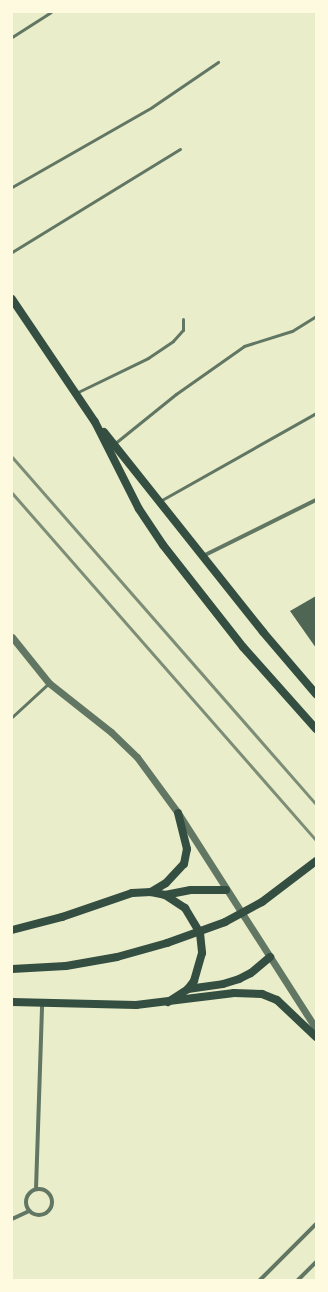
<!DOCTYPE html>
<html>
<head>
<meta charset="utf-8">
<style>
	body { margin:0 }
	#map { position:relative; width:328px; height:1292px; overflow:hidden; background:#e9edc9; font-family:"Roboto Condensed",sans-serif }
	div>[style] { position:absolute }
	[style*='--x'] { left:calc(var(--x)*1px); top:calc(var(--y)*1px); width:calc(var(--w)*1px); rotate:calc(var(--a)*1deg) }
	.building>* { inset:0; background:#4f6655 }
	.service>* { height:3px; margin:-1.5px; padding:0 1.5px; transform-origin:1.5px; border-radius:1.5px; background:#617663 }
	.minor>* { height:4px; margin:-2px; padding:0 2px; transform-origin:2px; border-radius:2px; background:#617663 }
	.minor>.ring { margin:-2px; padding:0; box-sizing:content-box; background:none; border:4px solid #617663; border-radius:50% }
	.tertiary>* { height:7px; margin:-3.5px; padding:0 3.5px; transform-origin:3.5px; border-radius:3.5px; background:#617663 }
	.secondary>* { height:8px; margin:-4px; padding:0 4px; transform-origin:4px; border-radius:4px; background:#344e41 }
	.rail>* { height:3px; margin:-1.5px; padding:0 1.5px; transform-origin:1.5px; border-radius:1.5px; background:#7c8e77 }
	span { translate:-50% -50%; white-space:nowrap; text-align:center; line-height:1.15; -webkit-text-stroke:3.5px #fefae0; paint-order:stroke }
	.frame { position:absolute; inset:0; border:13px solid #fefae0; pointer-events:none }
</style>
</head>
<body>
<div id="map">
	<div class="building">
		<i style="clip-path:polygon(316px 596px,316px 648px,290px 611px)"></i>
	</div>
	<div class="service">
		<i style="--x:12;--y:37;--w:46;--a:-32.7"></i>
		<i style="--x:12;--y:187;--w:161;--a:-29.7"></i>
		<i style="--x:152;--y:107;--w:80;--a:-34.3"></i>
		<i style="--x:12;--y:252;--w:197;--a:-31.5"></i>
		<i style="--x:76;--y:393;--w:80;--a:-25.9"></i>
		<i style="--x:148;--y:358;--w:30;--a:-34"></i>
		<i style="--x:173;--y:341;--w:15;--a:-48"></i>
		<i style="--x:183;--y:330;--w:11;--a:-90"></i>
		<i style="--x:114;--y:444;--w:80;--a:-38.9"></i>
		<i style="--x:176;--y:394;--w:83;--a:-35.2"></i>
		<i style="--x:244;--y:346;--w:50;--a:-17.4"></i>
		<i style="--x:292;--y:331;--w:28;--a:-32"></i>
		<i style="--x:160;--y:501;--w:179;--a:-29.4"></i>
		<i style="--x:12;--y:717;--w:50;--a:-42.6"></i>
	</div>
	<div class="minor">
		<i style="--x:203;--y:556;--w:126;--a:-26.4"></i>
		<i class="ring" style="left:26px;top:1189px;width:22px;height:22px"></i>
		<i style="--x:36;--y:1189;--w:185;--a:-88.1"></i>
		<i style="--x:12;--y:1219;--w:19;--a:-25"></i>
		<i style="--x:260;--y:1280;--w:79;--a:-45"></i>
		<i style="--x:298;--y:1280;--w:25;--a:-45"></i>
	</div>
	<div class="tertiary">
		<i style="--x:12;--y:637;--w:59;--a:51.2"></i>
		<i style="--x:49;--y:683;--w:79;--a:38.3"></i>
		<i style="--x:111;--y:732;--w:36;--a:44"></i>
		<i style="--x:137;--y:757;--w:69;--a:53.8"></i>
		<i style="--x:178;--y:813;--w:256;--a:57.4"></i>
	</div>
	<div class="secondary">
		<i style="--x:12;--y:299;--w:148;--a:56"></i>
		<i style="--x:95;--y:422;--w:97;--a:63.2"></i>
		<i style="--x:139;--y:509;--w:43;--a:56.3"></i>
		<i style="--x:163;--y:545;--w:130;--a:51.9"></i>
		<i style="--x:243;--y:647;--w:110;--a:48.3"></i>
		<i style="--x:104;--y:432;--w:256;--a:51.5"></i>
		<i style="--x:263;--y:632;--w:82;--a:49.5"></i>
		<i style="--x:151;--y:892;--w:14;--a:12"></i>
		<i style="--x:165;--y:895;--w:24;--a:33"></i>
		<i style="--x:185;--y:908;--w:29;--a:59"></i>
		<i style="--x:200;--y:933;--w:20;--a:84"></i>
		<i style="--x:202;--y:953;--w:29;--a:106"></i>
		<i style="--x:194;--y:981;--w:10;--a:127"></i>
		<i style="--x:188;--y:989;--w:24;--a:147"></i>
		<i style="--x:165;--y:895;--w:26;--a:-11"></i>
		<i style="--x:191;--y:890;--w:35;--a:0"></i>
		<i style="--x:12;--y:930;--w:52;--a:-14.6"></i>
		<i style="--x:62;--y:917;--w:74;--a:-18.9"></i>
		<i style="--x:132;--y:893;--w:19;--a:-3"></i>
		<i style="--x:151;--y:892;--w:17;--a:-31"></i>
		<i style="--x:166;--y:883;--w:26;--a:-47"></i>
		<i style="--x:184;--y:864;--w:15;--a:-79"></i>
		<i style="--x:187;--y:849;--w:37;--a:-104"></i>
		<i style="--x:12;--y:969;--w:54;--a:-3.2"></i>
		<i style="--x:66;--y:966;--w:52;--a:-10"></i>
		<i style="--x:117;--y:957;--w:52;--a:-15.6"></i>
		<i style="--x:167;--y:943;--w:62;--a:-19.9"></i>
		<i style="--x:225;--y:922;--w:42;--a:-28.4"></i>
		<i style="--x:262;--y:902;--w:68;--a:-37.2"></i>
		<i style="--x:188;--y:989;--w:35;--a:-8"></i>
		<i style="--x:223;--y:984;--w:17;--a:-17"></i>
		<i style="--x:239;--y:979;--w:13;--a:-27"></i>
		<i style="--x:251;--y:973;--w:25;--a:-40"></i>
		<i style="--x:12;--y:1002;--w:124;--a:1.4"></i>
		<i style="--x:136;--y:1005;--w:99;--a:-7"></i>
		<i style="--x:234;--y:993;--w:28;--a:2"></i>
		<i style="--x:262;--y:994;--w:16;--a:22"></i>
		<i style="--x:277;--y:1000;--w:54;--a:43.5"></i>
	</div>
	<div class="rail">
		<i style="--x:12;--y:457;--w:461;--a:48.8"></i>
		<i style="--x:12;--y:493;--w:461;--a:48.8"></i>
	</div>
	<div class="frame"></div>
</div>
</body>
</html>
